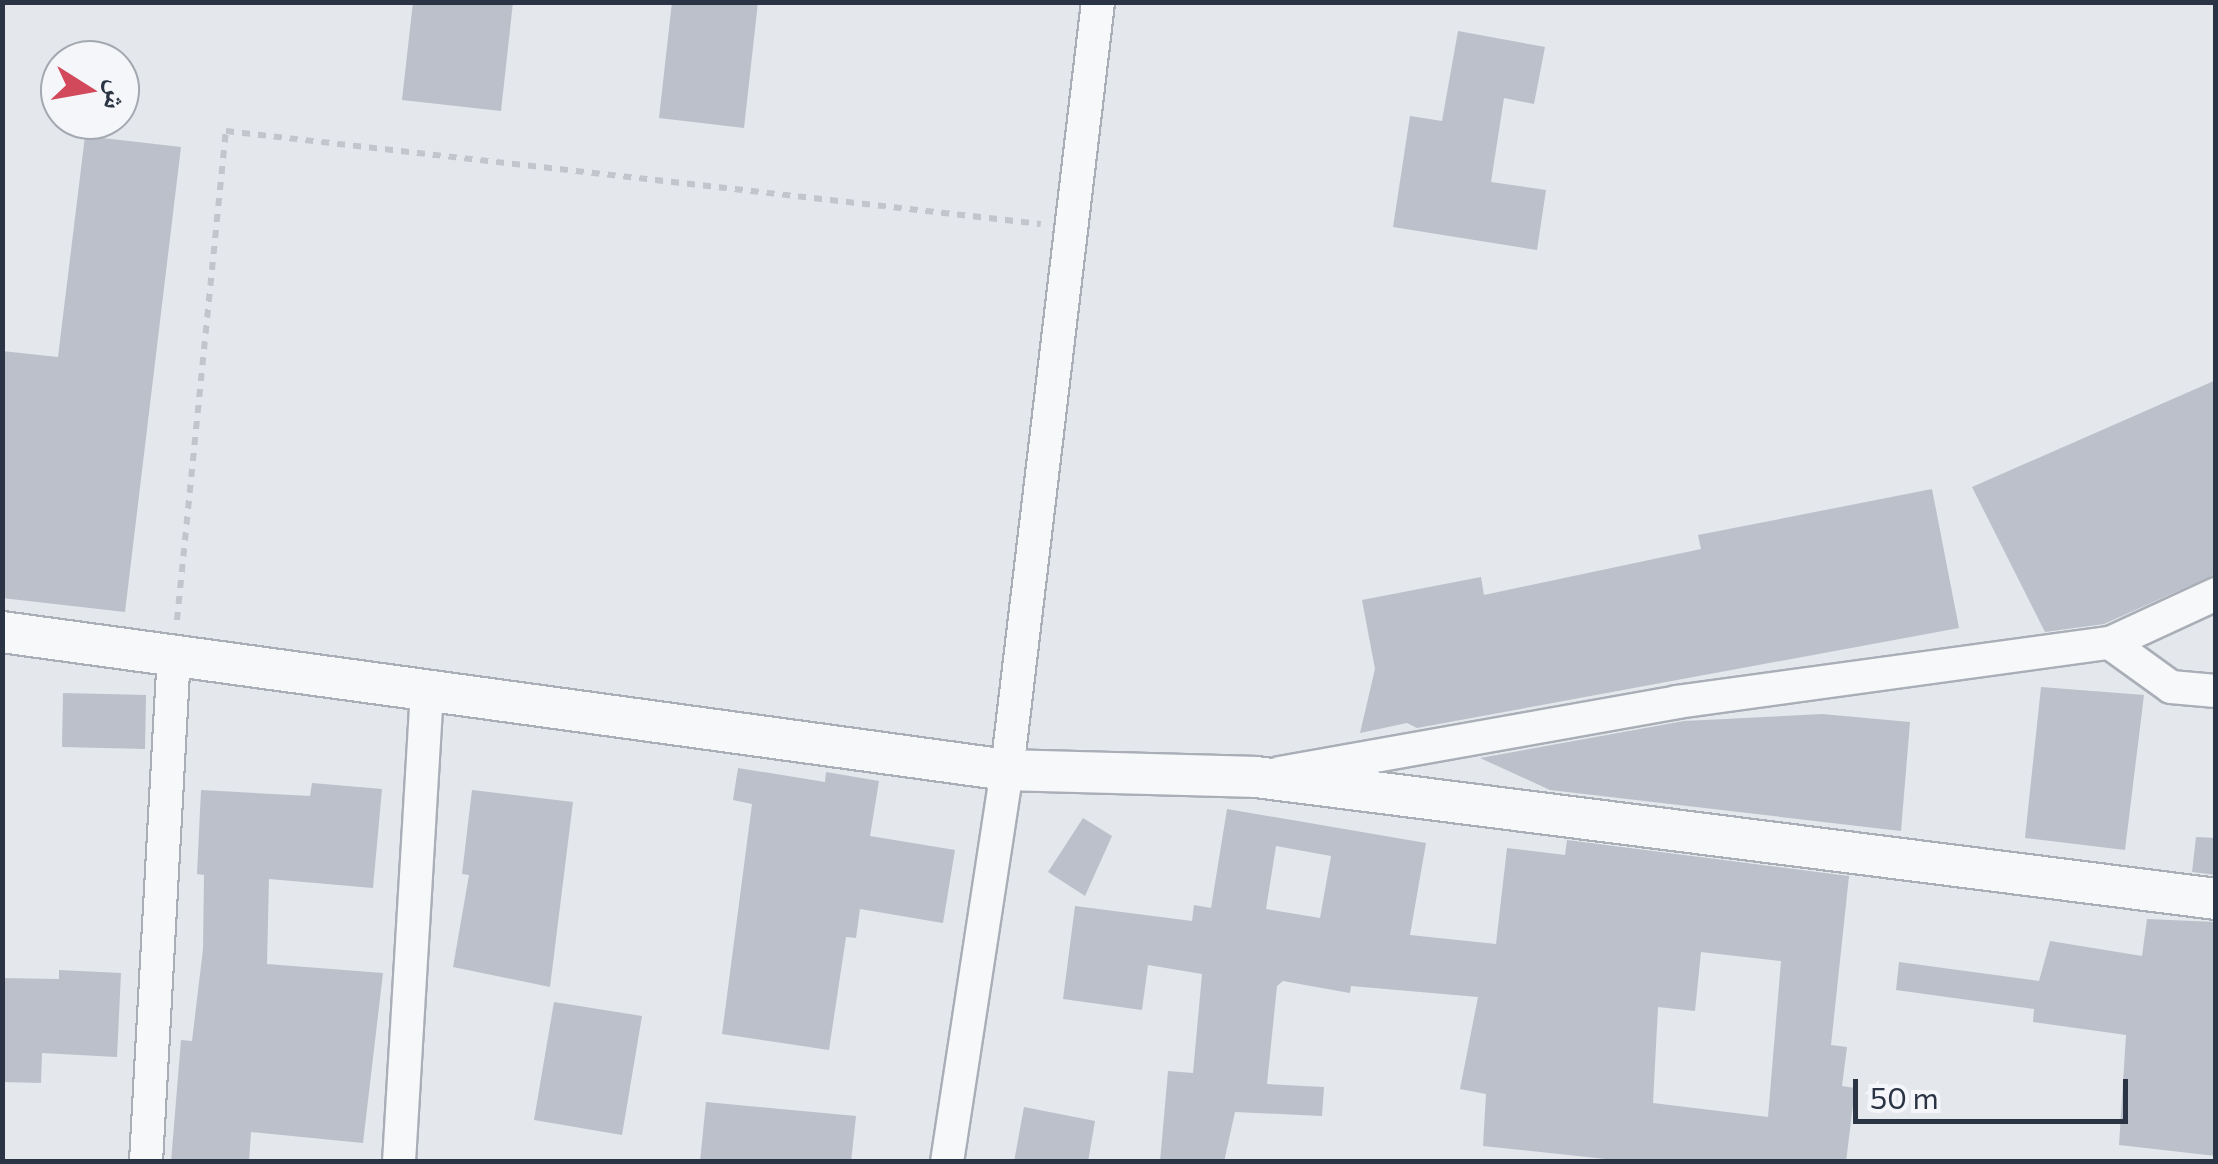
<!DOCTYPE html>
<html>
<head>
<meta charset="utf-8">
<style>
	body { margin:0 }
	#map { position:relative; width:2218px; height:1164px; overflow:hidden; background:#e4e7ec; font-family:Commissioner,"Noto Naskh Arabic",sans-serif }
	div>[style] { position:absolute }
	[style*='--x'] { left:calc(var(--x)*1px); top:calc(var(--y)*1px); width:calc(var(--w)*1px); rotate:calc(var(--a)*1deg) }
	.building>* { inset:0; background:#bbc0ca }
	.path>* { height:6px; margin-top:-3px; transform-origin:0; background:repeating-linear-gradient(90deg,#c2c5cb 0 8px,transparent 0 16px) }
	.roads { filter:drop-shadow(2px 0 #a9aeb7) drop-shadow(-2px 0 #a9aeb7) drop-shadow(0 2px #a9aeb7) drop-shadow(0 -2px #a9aeb7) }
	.minor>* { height:32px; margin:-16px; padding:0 16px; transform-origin:16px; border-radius:16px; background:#f7f8fa }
	.tertiary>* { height:40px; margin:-20px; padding:0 20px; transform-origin:20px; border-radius:20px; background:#f7f8fa }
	span { translate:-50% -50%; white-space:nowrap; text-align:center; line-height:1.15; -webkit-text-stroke:10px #f4f6f9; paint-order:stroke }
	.frame { position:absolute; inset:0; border:5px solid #2b3445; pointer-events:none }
	.north { position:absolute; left:40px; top:40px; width:100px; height:100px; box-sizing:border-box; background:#f4f6f9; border:2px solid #a4a8b1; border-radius:50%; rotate:101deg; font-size:28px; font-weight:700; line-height:40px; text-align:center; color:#2b3445 }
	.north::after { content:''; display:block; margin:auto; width:35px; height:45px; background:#d1495b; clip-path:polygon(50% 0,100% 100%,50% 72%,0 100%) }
	.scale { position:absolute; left:1853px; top:1079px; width:275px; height:45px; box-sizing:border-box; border:5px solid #2b3445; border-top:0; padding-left:12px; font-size:30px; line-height:35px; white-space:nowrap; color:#2b3445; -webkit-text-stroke:8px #f4f6f9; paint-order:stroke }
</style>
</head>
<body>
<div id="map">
	<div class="building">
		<i style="clip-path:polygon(413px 2px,513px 2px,501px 111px,402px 100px)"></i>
		<i style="clip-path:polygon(672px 2px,758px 2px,744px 128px,659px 118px)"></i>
		<i style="clip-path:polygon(1458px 31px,1545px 47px,1534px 104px,1504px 98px,1491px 182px,1546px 190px,1537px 250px,1393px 227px,1410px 116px,1442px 121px)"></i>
		<i style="clip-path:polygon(85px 136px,181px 147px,125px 612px,2px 598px,2px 351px,58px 357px)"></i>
		<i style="clip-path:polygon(2216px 380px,2216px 574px,2104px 624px,2045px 632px,1972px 487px)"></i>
		<i style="clip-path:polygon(1932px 489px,1959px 628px,1417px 728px,1407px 723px,1360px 733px,1375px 669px,1362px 600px,1481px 577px,1484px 595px,1701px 549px,1698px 535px)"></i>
		<i style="clip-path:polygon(2041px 687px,2144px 695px,2125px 850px,2025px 838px)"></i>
		<i style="clip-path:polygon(63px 693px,146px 695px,145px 749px,62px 747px)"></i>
		<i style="clip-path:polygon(1822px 714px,1910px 722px,1901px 831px,1550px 790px,1480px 758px,1684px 721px)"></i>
		<i style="clip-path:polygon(738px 768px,825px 782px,826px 772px,879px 781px,870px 836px,955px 850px,943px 923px,860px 909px,856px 938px,846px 937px,829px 1050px,722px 1034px,752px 804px,733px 800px)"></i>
		<i style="clip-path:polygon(312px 783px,382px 789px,373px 888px,269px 879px,267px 964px,383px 973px,363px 1143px,251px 1132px,249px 1162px,171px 1162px,181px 1040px,192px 1041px,203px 949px,204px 875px,197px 874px,201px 790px,310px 796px)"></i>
		<i style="clip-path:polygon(472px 790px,573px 802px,550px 987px,453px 967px,469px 875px,462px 874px)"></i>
		<i style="clip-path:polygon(evenodd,1227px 809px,1426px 843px,1410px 935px,1496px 944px,1507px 848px,1565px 855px,1567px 840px,1849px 876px,1831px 1045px,1847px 1047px,1842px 1086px,1855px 1088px,1846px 1162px,1634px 1162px,1483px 1146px,1486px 1094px,1460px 1089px,1478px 997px,1351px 986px,1350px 993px,1283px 981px,1277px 986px,1267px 1084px,1324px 1087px,1322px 1116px,1235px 1112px,1224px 1162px,1160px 1162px,1168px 1071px,1193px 1073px,1202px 974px,1148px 965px,1142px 1010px,1063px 999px,1075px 906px,1192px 921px,1194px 905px,1211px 908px,1227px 809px,1276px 846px,1331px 856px,1320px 918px,1266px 909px,1276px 846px,1227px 809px,1701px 952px,1781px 961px,1768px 1117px,1653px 1103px,1658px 1007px,1695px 1011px,1701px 952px)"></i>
		<i style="clip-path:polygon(1083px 818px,1112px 836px,1085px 896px,1048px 872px)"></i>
		<i style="clip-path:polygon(2196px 837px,2216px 838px,2216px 875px,2192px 872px)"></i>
		<i style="clip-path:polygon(2147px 919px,2216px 922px,2216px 1156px,2119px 1145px,2126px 1035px,2033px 1022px,2034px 1009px,1896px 990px,1899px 962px,2039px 981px,2050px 941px,2142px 956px)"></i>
		<i style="clip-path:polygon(59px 970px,121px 973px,117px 1057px,42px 1053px,41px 1083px,2px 1082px,2px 978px,59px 979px)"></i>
		<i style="clip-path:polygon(554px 1002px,642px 1016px,622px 1135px,534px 1120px)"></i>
		<i style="clip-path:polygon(706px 1102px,856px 1116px,851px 1162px,700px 1162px)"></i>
		<i style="clip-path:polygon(1024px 1107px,1095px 1121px,1088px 1162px,1014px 1162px)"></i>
	</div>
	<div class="path">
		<i style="--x:177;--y:620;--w:491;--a:-84.3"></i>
		<i style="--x:226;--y:131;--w:820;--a:6.51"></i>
	</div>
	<div class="roads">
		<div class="minor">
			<i style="--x:2110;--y:643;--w:75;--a:35.8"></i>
			<i style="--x:2171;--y:687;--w:45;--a:5.1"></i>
			<i style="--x:1280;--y:773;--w:403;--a:-10.1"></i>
			<i style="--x:1677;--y:702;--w:437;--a:-7.8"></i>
			<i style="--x:2110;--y:643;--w:117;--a:-24.8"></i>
			<i style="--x:146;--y:1162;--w:509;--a:-86.85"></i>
			<i style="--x:399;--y:1162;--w:476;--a:-86.6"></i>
			<i style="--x:947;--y:1162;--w:397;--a:-81.3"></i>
			<i style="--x:1007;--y:770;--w:773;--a:-83.24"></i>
		</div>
		<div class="tertiary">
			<i style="--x:2;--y:632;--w:1014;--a:7.82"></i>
			<i style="--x:1007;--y:770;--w:249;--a:1.6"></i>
			<i style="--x:1256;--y:777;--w:968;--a:7.24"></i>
		</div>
	</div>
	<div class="frame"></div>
	<div class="north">ش</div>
	<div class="scale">50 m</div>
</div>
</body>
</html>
